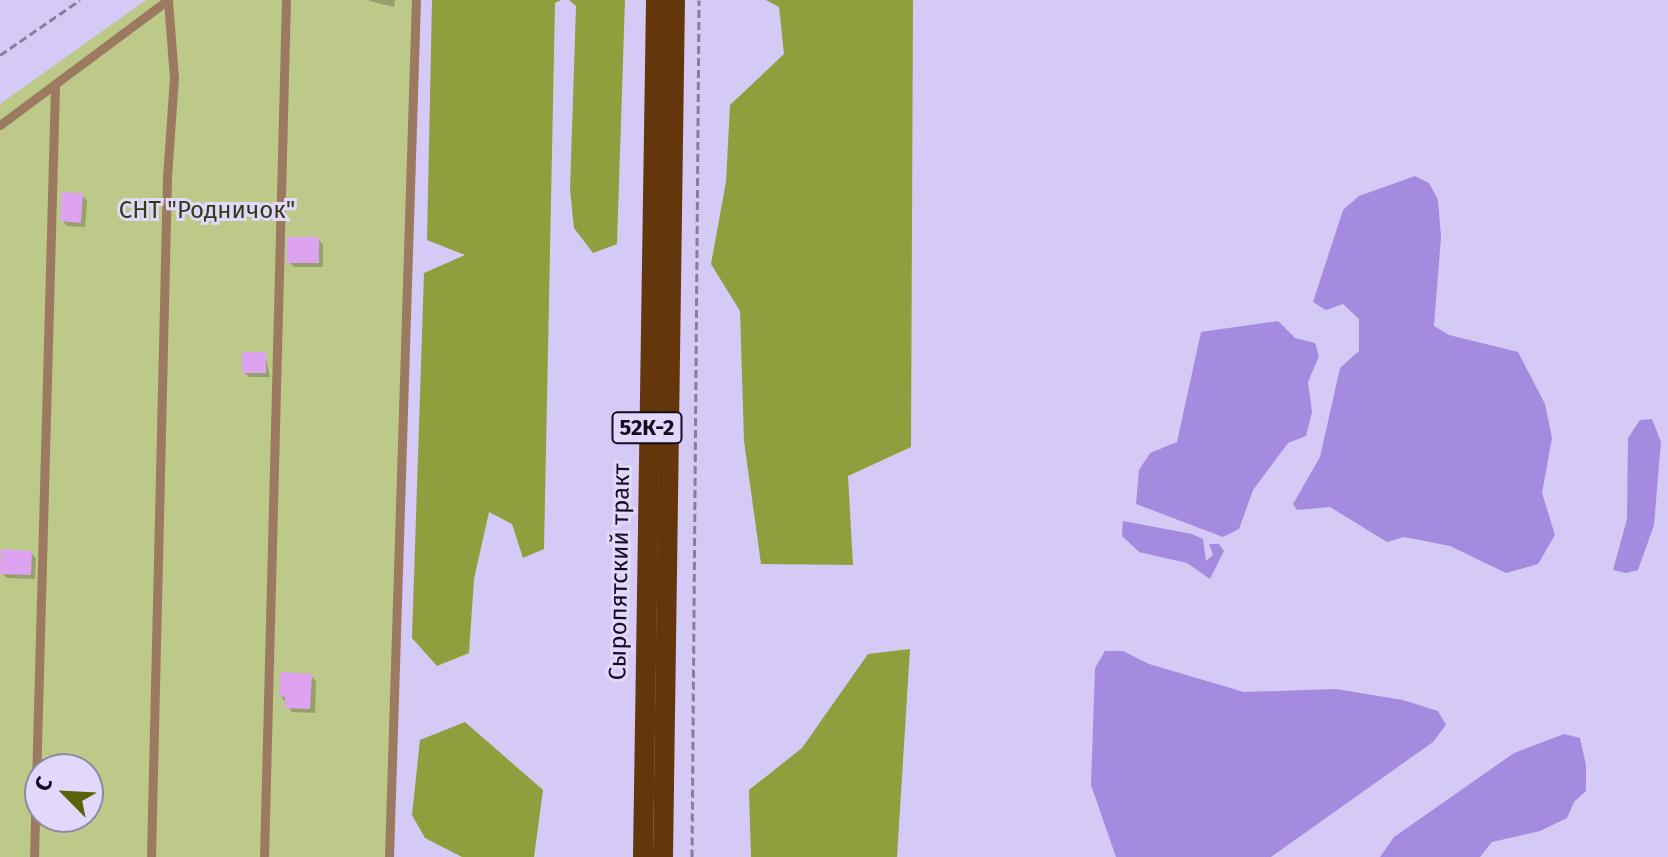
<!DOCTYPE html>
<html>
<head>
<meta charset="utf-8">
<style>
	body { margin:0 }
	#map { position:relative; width:1668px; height:857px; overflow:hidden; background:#d5c9f6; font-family:"Fira Sans",sans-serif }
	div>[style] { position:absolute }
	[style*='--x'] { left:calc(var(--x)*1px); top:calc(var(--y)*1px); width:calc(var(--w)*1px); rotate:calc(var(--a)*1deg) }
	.green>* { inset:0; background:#bcc988 }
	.forest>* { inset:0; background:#8f9f3d }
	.water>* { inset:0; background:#a58bdf }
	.shadow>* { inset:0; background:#0003 }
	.building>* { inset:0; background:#dda2f0 }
	.path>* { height:3px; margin-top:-1.5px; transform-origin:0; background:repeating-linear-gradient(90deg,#877da0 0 8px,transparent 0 12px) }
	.lane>* { height:9px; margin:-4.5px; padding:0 4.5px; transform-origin:4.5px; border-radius:4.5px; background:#9c7a61 }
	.primary>* { height:20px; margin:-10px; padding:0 10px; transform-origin:10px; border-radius:10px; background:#64360b }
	span { translate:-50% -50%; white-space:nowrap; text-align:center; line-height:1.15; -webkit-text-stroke:6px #e1d8fb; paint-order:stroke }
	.shield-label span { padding:2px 6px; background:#e1d8fb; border:2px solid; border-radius:6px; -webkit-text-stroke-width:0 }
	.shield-label { font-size:22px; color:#140d21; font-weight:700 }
	.park-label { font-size:24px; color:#343b12 }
	.street-label { font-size:24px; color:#140d21 }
	.north { position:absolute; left:24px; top:753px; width:80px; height:80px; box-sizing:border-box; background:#e1d8fb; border:2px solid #8f87a4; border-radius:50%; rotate:294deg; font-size:22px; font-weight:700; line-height:32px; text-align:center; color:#140d21 }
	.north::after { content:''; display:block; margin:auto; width:28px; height:36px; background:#586406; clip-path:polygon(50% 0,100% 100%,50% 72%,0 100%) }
</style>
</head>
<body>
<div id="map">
	<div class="green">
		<i style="clip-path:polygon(evenodd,146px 0,421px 0,392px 857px,0 857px,0 104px,146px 0,40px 769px,88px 769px,88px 817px,40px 817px,40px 769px)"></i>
	</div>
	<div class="forest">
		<i style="clip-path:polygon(432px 0,561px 0,555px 3px,544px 549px,523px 558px,512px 524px,489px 512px,474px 579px,469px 653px,437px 666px,412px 638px,424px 273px,465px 255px,427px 240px)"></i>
		<i style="clip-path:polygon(569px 0,625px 0,617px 244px,593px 253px,574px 228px,570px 190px,576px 6px)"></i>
		<i style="clip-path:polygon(766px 0,913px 0,911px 447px,848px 476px,853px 565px,761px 564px,744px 441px,740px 311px,711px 264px,726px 182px,730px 105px,784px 54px,779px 7px)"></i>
		<i style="clip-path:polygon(910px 649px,897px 857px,751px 857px,749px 790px,802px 748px,868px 654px)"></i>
		<i style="clip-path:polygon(465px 722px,543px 790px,534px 857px,462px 857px,425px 838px,412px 815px,420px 740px)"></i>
	</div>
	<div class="water">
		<i style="clip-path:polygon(1415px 176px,1429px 183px,1438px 200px,1441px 237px,1434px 326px,1449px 335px,1518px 352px,1545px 404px,1552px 438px,1542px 493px,1555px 535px,1538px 564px,1506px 573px,1450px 546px,1404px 537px,1387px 542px,1330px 507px,1297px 510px,1293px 504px,1320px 457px,1340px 368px,1359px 351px,1359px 319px,1343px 304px,1326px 310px,1313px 302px,1343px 210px,1359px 196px)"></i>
		<i style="clip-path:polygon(1278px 321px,1295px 338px,1315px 343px,1319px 356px,1308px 382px,1312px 412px,1306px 436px,1288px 443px,1253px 490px,1239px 529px,1223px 537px,1136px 504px,1139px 470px,1150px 453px,1177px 442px,1201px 332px)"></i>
		<i style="clip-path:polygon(1652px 419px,1661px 442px,1654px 525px,1638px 570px,1626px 573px,1613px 570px,1627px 519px,1628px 438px,1640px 420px)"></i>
		<i style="clip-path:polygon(1123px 521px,1192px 534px,1203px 539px,1206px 561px,1213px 555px,1209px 544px,1219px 544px,1224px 551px,1210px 579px,1187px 563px,1139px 552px,1122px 536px)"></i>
		<i style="clip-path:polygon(1105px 651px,1123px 651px,1149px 664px,1244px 692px,1336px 689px,1403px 700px,1438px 711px,1446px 725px,1433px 742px,1271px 857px,1116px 857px,1091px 785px,1095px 668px)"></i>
		<i style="clip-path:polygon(1564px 734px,1580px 738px,1586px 765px,1586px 791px,1574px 802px,1567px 818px,1540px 831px,1492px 842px,1480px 857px,1380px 857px,1394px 837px,1514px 753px)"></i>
	</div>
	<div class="shadow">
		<i style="clip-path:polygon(395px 0,394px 7px,369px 1px,369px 0)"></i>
		<i style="clip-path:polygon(82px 195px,87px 201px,85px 227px,67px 226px,62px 220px)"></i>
		<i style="clip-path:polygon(318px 239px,323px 244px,323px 267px,294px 267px,289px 262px)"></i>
		<i style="clip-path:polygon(265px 354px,270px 377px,249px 377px,244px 372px)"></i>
		<i style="clip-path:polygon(31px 553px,36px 558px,35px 579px,7px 578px,2px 573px)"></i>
		<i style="clip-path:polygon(311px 676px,316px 681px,315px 713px,292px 712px,281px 696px)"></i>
	</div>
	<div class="building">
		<i style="clip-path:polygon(62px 192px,83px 193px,81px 223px,60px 221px)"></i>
		<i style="clip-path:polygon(287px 237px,319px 237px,319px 263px,287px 263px)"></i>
		<i style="clip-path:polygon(242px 352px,266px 352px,266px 373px,242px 373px)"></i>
		<i style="clip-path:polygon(1px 549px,32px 551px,31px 575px,0 574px)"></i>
		<i style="clip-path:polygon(280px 672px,312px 674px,310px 709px,285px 708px,285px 697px,279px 696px)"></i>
	</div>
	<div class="path">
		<i style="--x:0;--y:55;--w:97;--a:-34.5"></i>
		<i style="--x:692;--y:857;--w:857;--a:-89.53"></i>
	</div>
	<div class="lane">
		<i style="--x:0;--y:125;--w:209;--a:-36.7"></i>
		<i style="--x:34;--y:857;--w:772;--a:-88.44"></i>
		<i style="--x:151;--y:857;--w:680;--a:-88.65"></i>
		<i style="--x:167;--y:177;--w:99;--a:-86"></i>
		<i style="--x:174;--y:78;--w:78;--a:-94.4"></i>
		<i style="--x:264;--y:857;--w:857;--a:-88.53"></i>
		<i style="--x:389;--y:857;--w:857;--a:-88.2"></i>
	</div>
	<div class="primary">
		<i style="--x:643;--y:857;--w:857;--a:-89.13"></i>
		<i style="--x:663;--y:857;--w:857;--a:-89.2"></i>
	</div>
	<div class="shield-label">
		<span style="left:647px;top:428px">52К-2</span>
	</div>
	<div class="park-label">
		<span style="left:207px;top:211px">СНТ "Родничок"</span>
	</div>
	<div class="street-label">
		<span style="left:620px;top:572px;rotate:-89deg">Сыропятский тракт</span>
	</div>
	<div class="north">С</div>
</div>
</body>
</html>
